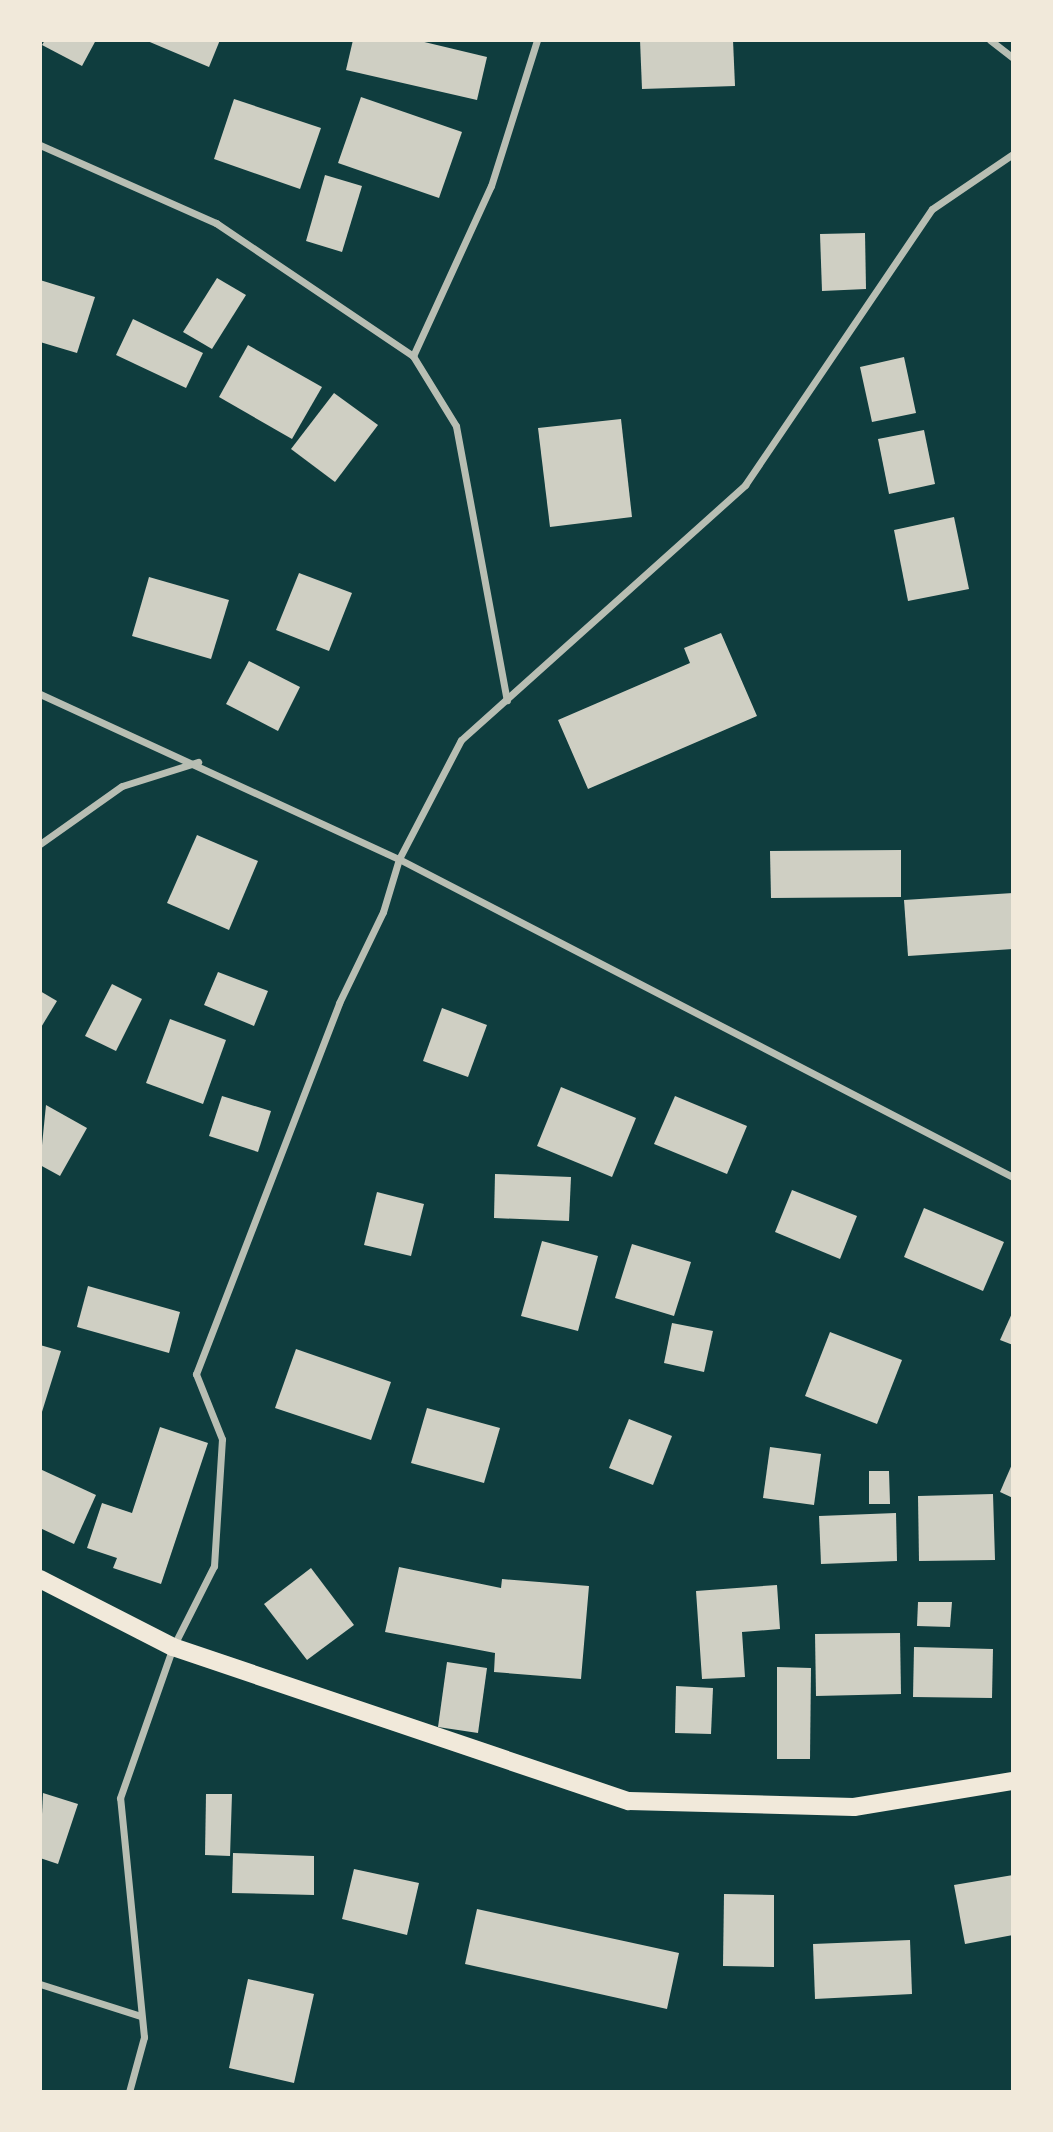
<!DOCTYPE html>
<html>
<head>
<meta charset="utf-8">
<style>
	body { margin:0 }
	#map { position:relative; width:1053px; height:2132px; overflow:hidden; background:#0f3d3e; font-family:Inter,sans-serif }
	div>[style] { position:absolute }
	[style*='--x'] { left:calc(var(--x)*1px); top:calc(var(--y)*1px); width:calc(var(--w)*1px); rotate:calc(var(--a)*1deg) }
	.building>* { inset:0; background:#cfcfc3 }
	.minor>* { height:7px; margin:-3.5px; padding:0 3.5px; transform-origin:3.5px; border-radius:3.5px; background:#b8beb3 }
	.primary>* { height:18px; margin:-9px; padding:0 9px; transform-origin:9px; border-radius:9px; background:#f1e9da }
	span { translate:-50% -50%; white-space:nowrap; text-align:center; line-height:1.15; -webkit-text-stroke:7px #f1e9da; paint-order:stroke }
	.frame { position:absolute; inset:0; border:42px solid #f1e9da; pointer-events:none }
</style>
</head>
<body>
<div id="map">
	<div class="building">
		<i style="clip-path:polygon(45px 40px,96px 40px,82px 66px,42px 45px)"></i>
		<i style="clip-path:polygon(145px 40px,220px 40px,209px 67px)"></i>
		<i style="clip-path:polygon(353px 40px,416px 40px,487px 57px,477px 100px,346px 70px)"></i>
		<i style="clip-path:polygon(640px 40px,733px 40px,735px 86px,642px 89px)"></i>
		<i style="clip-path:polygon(361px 97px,462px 132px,439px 198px,338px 163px)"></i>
		<i style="clip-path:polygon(234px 99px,321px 128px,300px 189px,214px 159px)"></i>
		<i style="clip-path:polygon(325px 175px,362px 186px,342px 252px,306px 241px)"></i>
		<i style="clip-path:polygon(865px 233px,866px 289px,822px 291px,820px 234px)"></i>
		<i style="clip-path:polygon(217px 278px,246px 295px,212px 349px,183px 332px)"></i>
		<i style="clip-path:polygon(40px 280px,95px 297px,77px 353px,40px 342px)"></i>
		<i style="clip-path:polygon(133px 319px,203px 353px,186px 388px,116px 355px)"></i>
		<i style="clip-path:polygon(248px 345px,322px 387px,292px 439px,219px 397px)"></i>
		<i style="clip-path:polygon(904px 357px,916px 413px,872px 422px,860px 367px)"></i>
		<i style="clip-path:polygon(334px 393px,378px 425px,335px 482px,291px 449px)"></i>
		<i style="clip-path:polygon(621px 419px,632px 517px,550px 527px,538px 428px)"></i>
		<i style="clip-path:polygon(924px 430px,935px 484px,889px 494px,878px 439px)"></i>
		<i style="clip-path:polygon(954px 517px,969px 589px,908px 601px,894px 530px)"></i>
		<i style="clip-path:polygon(299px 573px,352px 593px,329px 651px,276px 630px)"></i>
		<i style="clip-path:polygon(149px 577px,229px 600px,211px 659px,132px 636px)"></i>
		<i style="clip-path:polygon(721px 633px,757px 716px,588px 789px,558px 720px,690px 663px,684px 648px)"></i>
		<i style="clip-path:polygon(249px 661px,300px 687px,278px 731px,226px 704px)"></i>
		<i style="clip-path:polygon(197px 835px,258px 861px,229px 930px,167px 903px)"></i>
		<i style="clip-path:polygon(901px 850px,901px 897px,771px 898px,770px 851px)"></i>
		<i style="clip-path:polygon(1013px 893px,1013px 949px,908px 956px,904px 900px)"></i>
		<i style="clip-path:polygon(218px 972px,268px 991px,254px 1026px,204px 1005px)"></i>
		<i style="clip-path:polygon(112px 984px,142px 999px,116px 1051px,85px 1036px)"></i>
		<i style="clip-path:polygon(40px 991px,57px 1001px,40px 1029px)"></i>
		<i style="clip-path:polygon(442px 1008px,487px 1025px,468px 1077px,423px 1061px)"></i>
		<i style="clip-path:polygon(170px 1019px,226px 1040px,203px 1104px,146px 1083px)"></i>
		<i style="clip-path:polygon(561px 1087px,636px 1118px,612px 1177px,537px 1146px)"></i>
		<i style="clip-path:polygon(222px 1096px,271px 1111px,258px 1152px,209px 1136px)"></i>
		<i style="clip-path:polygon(675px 1096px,747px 1126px,727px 1174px,654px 1144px)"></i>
		<i style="clip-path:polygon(46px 1105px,87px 1128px,60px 1176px,40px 1165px)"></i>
		<i style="clip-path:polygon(495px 1174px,571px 1177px,569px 1221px,494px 1218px)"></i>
		<i style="clip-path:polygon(792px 1190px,857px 1216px,840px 1259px,775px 1232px)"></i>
		<i style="clip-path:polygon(377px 1192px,424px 1204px,411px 1256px,364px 1245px)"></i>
		<i style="clip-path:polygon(924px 1208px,1004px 1242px,983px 1291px,904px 1257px)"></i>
		<i style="clip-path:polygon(542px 1241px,598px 1256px,578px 1331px,521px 1316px)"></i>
		<i style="clip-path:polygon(632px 1244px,691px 1262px,674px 1316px,615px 1298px)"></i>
		<i style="clip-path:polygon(88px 1286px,180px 1312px,169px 1353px,77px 1327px)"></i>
		<i style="clip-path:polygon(1013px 1311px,1013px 1345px,1000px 1340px)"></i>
		<i style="clip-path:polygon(672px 1323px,713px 1331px,704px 1372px,664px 1363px)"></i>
		<i style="clip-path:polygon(830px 1332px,902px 1360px,877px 1424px,805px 1396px)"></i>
		<i style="clip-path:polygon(40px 1345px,61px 1351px,41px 1415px,40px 1415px)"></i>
		<i style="clip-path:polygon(296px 1349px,391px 1382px,371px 1440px,275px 1408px)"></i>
		<i style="clip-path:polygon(427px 1408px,500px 1428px,484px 1483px,411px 1463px)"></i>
		<i style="clip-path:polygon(629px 1419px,672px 1436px,653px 1485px,609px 1468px)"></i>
		<i style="clip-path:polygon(160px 1427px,208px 1443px,161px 1584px,113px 1568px,117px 1558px,87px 1548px,102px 1503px,132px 1513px)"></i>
		<i style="clip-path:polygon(770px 1447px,821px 1454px,814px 1505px,763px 1498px)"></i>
		<i style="clip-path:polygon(1013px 1462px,1013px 1498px,1000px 1492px)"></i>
		<i style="clip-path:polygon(40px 1469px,96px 1495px,74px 1544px,40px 1528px)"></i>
		<i style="clip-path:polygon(869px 1471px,889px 1471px,890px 1504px,869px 1504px)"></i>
		<i style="clip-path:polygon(993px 1494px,995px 1560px,919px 1561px,918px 1496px)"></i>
		<i style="clip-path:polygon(896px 1513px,897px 1561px,821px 1564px,819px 1516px)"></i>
		<i style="clip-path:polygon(399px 1567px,501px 1588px,502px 1579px,589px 1586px,581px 1679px,494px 1672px,495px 1653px,385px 1632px)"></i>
		<i style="clip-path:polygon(311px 1568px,354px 1625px,307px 1660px,264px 1604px)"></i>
		<i style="clip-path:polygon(777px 1585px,780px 1629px,742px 1632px,745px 1677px,702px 1679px,696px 1591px)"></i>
		<i style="clip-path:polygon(918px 1602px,952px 1602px,950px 1627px,917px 1626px)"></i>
		<i style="clip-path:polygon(900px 1633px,901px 1694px,816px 1696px,815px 1634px)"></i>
		<i style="clip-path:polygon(914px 1647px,993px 1649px,992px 1698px,913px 1697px)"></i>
		<i style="clip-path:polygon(447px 1662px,487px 1668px,478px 1733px,438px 1727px)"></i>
		<i style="clip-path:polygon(777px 1667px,811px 1668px,810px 1759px,777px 1759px)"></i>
		<i style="clip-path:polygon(676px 1686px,713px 1688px,711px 1734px,675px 1733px)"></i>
		<i style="clip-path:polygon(43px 1793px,78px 1804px,58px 1864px,40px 1858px)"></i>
		<i style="clip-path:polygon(206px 1794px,232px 1794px,230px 1856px,205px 1855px)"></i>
		<i style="clip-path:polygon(233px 1853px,314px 1856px,314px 1895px,232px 1893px)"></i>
		<i style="clip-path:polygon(354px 1869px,419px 1883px,407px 1935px,342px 1919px)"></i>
		<i style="clip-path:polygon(1013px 1875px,1013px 1935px,965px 1944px,954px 1885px)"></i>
		<i style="clip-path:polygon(724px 1894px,774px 1895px,774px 1967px,723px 1966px)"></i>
		<i style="clip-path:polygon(477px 1909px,679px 1953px,667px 2009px,465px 1964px)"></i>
		<i style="clip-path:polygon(910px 1940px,912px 1994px,815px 1999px,813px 1944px)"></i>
		<i style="clip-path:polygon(248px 1979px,314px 1994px,294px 2083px,229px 2068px)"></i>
	</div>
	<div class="minor">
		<i style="--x:990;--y:40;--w:29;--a:38"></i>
		<i style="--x:40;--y:145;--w:193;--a:23.9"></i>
		<i style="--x:216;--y:223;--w:238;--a:34"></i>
		<i style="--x:413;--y:356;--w:82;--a:58.4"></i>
		<i style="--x:456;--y:426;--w:279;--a:79.5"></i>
		<i style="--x:413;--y:356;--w:187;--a:-65.4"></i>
		<i style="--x:491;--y:186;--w:153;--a:-72.5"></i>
		<i style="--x:40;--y:694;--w:395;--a:24.7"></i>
		<i style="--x:399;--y:859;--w:691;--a:27.38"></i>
		<i style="--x:40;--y:844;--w:100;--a:-35.3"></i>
		<i style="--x:122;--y:786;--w:80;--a:-17.5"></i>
		<i style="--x:40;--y:1984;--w:106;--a:17.6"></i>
		<i style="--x:129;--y:2092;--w:57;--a:-74.7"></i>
		<i style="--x:144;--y:2037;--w:240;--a:-95.7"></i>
		<i style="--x:120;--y:1798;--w:160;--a:-70.7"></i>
		<i style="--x:173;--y:1647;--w:91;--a:-63.2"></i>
		<i style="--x:214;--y:1566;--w:127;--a:-86.4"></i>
		<i style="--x:222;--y:1439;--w:70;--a:-111.8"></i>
		<i style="--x:196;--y:1374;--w:398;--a:-68.9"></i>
		<i style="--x:339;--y:1003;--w:101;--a:-64.2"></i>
		<i style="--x:383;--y:912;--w:55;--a:-73.2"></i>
		<i style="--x:399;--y:859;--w:134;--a:-62.5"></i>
		<i style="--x:461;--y:740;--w:382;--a:-41.9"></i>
		<i style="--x:745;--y:485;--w:333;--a:-55.9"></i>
		<i style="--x:932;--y:209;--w:98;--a:-34.2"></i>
	</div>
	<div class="primary">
		<i style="--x:40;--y:1579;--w:149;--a:27.1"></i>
		<i style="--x:173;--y:1647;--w:481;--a:18.7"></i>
		<i style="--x:629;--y:1801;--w:225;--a:1.5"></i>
		<i style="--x:854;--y:1807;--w:161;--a:-9.3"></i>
	</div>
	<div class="frame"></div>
</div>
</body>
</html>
